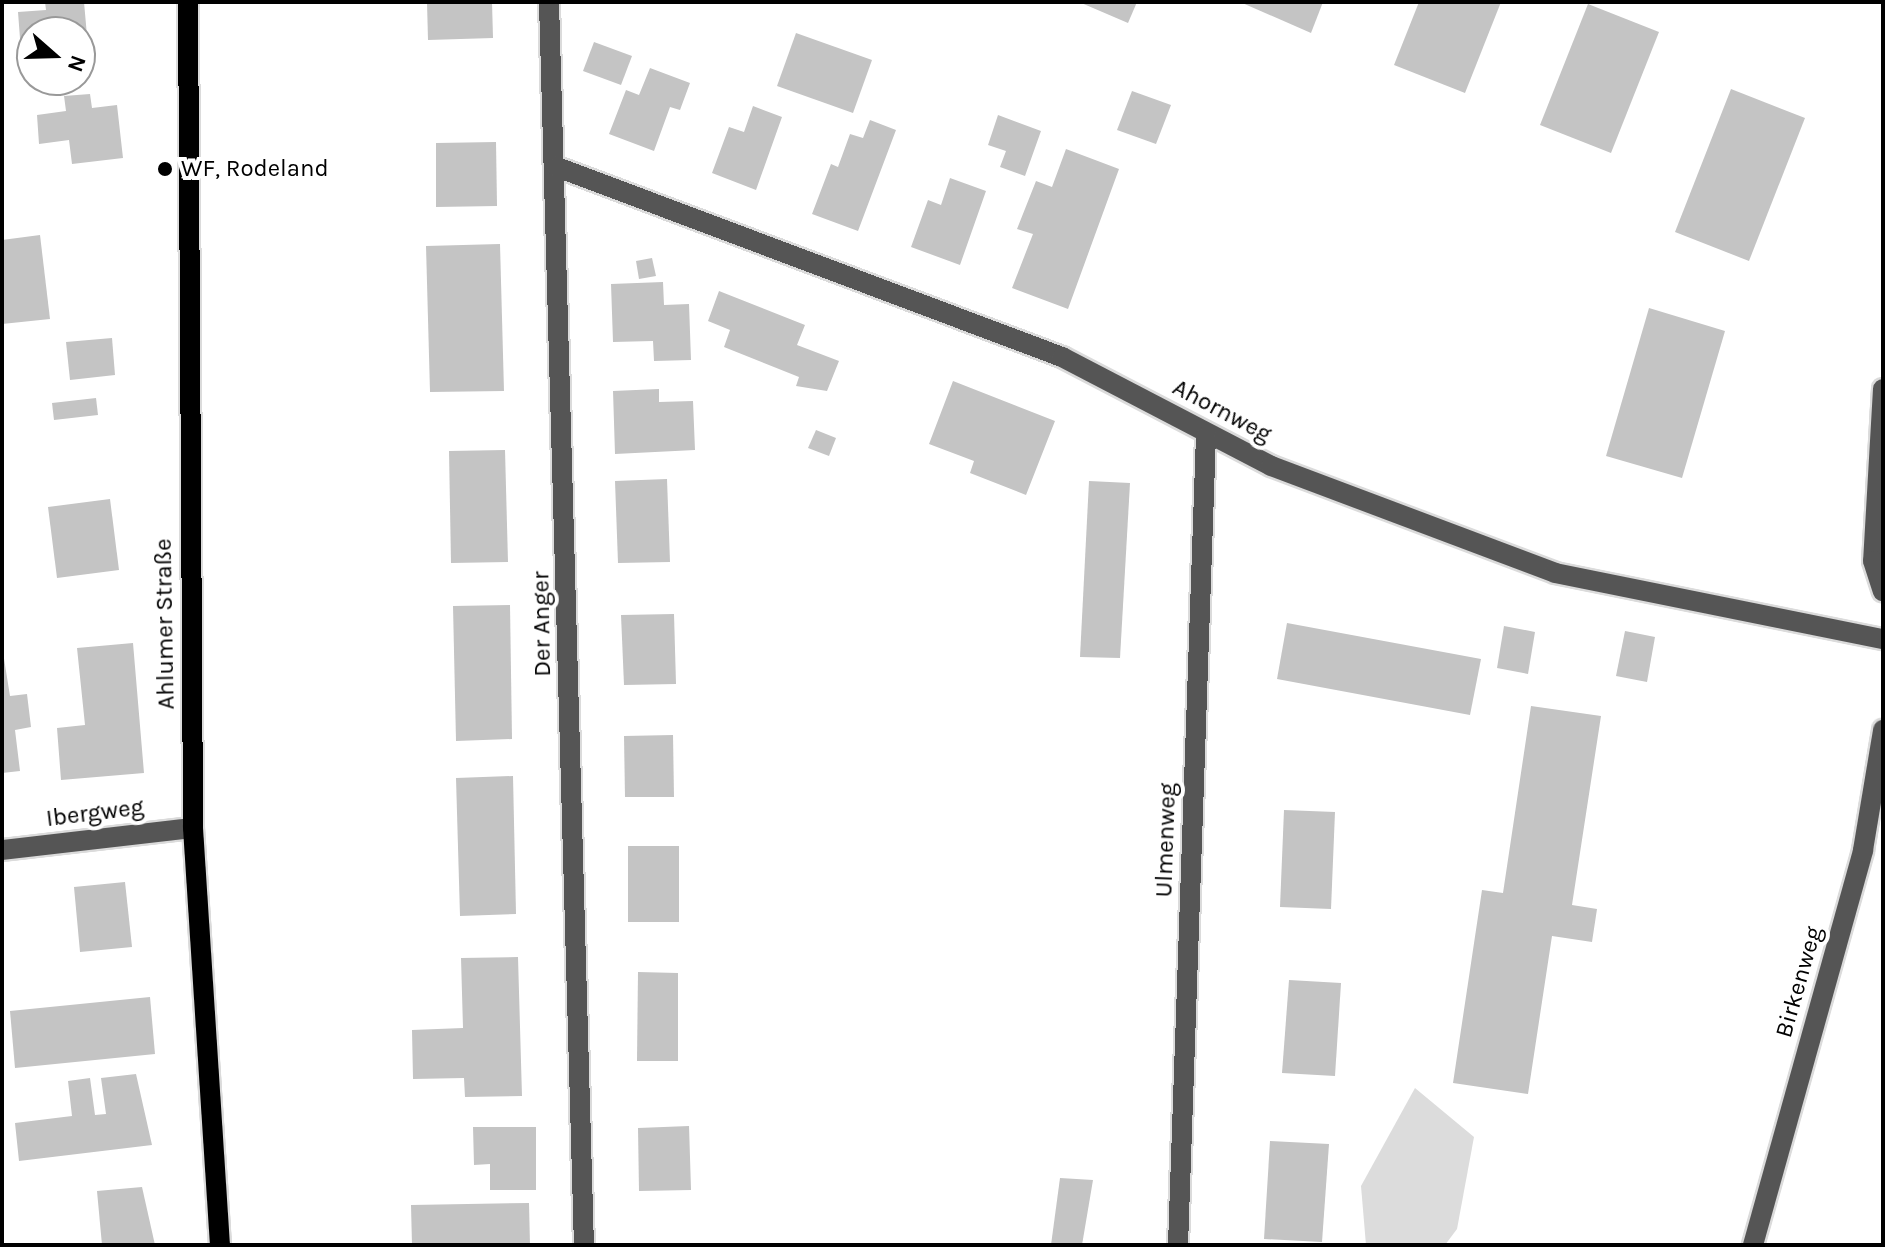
<!DOCTYPE html>
<html>
<head>
<meta charset="utf-8">
<style>
	body { margin:0 }
	#map { position:relative; width:1885px; height:1247px; overflow:hidden; background:#fff; font-family:Karla,sans-serif }
	div>[style] { position:absolute }
	[style*='--x'] { left:calc(var(--x)*1px); top:calc(var(--y)*1px); width:calc(var(--w)*1px); rotate:calc(var(--a)*1deg) }
	.green>* { inset:0; background:#dcdcdc }
	.building>* { inset:0; background:#c4c4c4 }
	.roads { filter:drop-shadow(2px 0 #dbdbdb) drop-shadow(-2px 0 #dbdbdb) drop-shadow(0 2px #dbdbdb) drop-shadow(0 -2px #dbdbdb) }
	.minor>* { height:20px; margin:-10px; padding:0 10px; transform-origin:10px; border-radius:10px; background:#555 }
	.major>* { height:20px; margin:-10px; padding:0 10px; transform-origin:10px; border-radius:10px; background:#000 }
	.dots>* { width:22px; height:22px; translate:-50% -50%; box-sizing:border-box; border:4px solid #fff; border-radius:50% }
	span { translate:-50% -50%; white-space:nowrap; text-align:center; line-height:1.15; -webkit-text-stroke:8px #fff; paint-order:stroke }
	.poi-label { font-size:24px; color:#000 }
	.left { translate:0 -50%; text-align:left }
	.street-label { font-size:24px; color:#000 }
	.frame { position:absolute; inset:0; border:4px solid #000; pointer-events:none }
	.north { position:absolute; left:16px; top:16px; width:80px; height:80px; box-sizing:border-box; background:#fff; border:2px solid #999; border-radius:50%; rotate:110deg; font-size:22px; font-weight:700; line-height:32px; text-align:center; color:#000 }
	.north::after { content:''; display:block; margin:auto; width:28px; height:36px; background:#000; clip-path:polygon(50% 0,100% 100%,50% 72%,0 100%) }
</style>
</head>
<body>
<div id="map">
	<div class="green">
		<i style="clip-path:polygon(1415px 1088px,1474px 1137px,1457px 1229px,1445px 1245px,1366px 1245px,1361px 1186px)"></i>
	</div>
	<div class="building">
		<i style="clip-path:polygon(45px 2px,84px 2px,89px 58px,80px 59px,80px 32px,32px 32px,32px 64px,22px 65px,18px 12px,46px 10px)"></i>
		<i style="clip-path:polygon(427px 2px,492px 2px,493px 38px,428px 40px)"></i>
		<i style="clip-path:polygon(1079px 2px,1137px 2px,1128px 23px)"></i>
		<i style="clip-path:polygon(1240px 2px,1323px 2px,1311px 33px)"></i>
		<i style="clip-path:polygon(1419px 2px,1501px 2px,1465px 93px,1394px 65px)"></i>
		<i style="clip-path:polygon(1588px 4px,1659px 32px,1611px 153px,1540px 125px)"></i>
		<i style="clip-path:polygon(796px 33px,872px 60px,853px 113px,777px 86px)"></i>
		<i style="clip-path:polygon(594px 42px,632px 56px,621px 85px,583px 71px)"></i>
		<i style="clip-path:polygon(650px 68px,690px 83px,680px 110px,670px 107px,654px 151px,609px 134px,626px 90px,639px 95px)"></i>
		<i style="clip-path:polygon(1731px 89px,1805px 118px,1749px 261px,1675px 232px)"></i>
		<i style="clip-path:polygon(1132px 91px,1171px 105px,1156px 144px,1117px 130px)"></i>
		<i style="clip-path:polygon(90px 94px,92px 108px,117px 105px,123px 158px,72px 164px,69px 140px,39px 144px,37px 115px,66px 111px,64px 96px)"></i>
		<i style="clip-path:polygon(753px 106px,782px 117px,756px 190px,712px 173px,729px 127px,744px 132px)"></i>
		<i style="clip-path:polygon(998px 115px,1041px 131px,1025px 176px,1000px 167px,1006px 151px,988px 145px)"></i>
		<i style="clip-path:polygon(870px 120px,896px 130px,858px 231px,812px 214px,831px 164px,838px 167px,850px 134px,863px 138px)"></i>
		<i style="clip-path:polygon(496px 142px,497px 206px,436px 207px,436px 143px)"></i>
		<i style="clip-path:polygon(1066px 149px,1119px 169px,1068px 309px,1012px 288px,1033px 234px,1017px 229px,1036px 181px,1052px 187px)"></i>
		<i style="clip-path:polygon(950px 178px,986px 191px,960px 265px,911px 247px,928px 200px,941px 205px)"></i>
		<i style="clip-path:polygon(40px 235px,50px 319px,2px 324px,2px 240px)"></i>
		<i style="clip-path:polygon(500px 244px,504px 391px,430px 392px,426px 246px)"></i>
		<i style="clip-path:polygon(652px 258px,656px 276px,639px 279px,636px 261px)"></i>
		<i style="clip-path:polygon(663px 282px,664px 305px,689px 304px,691px 360px,654px 361px,653px 341px,613px 342px,611px 284px)"></i>
		<i style="clip-path:polygon(719px 291px,805px 325px,797px 345px,839px 361px,827px 391px,796px 386px,799px 377px,724px 347px,730px 330px,708px 321px)"></i>
		<i style="clip-path:polygon(1649px 308px,1725px 331px,1682px 478px,1606px 456px)"></i>
		<i style="clip-path:polygon(112px 338px,115px 375px,70px 380px,66px 342px)"></i>
		<i style="clip-path:polygon(953px 381px,1055px 421px,1026px 495px,970px 473px,974px 461px,929px 444px)"></i>
		<i style="clip-path:polygon(659px 389px,659px 402px,693px 401px,695px 450px,615px 454px,613px 391px)"></i>
		<i style="clip-path:polygon(96px 398px,98px 415px,54px 420px,52px 403px)"></i>
		<i style="clip-path:polygon(816px 430px,836px 438px,829px 456px,808px 448px)"></i>
		<i style="clip-path:polygon(505px 450px,508px 562px,451px 563px,449px 451px)"></i>
		<i style="clip-path:polygon(667px 479px,670px 562px,618px 563px,615px 481px)"></i>
		<i style="clip-path:polygon(1089px 481px,1130px 483px,1120px 658px,1080px 657px)"></i>
		<i style="clip-path:polygon(110px 499px,119px 570px,57px 578px,48px 507px)"></i>
		<i style="clip-path:polygon(510px 605px,512px 739px,456px 741px,453px 606px)"></i>
		<i style="clip-path:polygon(674px 614px,676px 684px,624px 685px,621px 615px)"></i>
		<i style="clip-path:polygon(1287px 623px,1481px 659px,1470px 715px,1277px 679px)"></i>
		<i style="clip-path:polygon(1504px 626px,1535px 632px,1528px 674px,1497px 668px)"></i>
		<i style="clip-path:polygon(1625px 631px,1655px 637px,1647px 682px,1616px 676px)"></i>
		<i style="clip-path:polygon(133px 643px,144px 773px,61px 780px,57px 728px,85px 725px,77px 648px)"></i>
		<i style="clip-path:polygon(2px 646px,10px 696px,27px 694px,31px 727px,15px 730px,20px 771px,2px 773px)"></i>
		<i style="clip-path:polygon(1531px 706px,1601px 716px,1572px 905px,1597px 909px,1592px 942px,1552px 936px,1528px 1094px,1453px 1083px,1482px 890px,1503px 893px)"></i>
		<i style="clip-path:polygon(673px 735px,674px 797px,625px 797px,624px 736px)"></i>
		<i style="clip-path:polygon(513px 776px,516px 914px,460px 916px,456px 778px)"></i>
		<i style="clip-path:polygon(1284px 810px,1335px 812px,1331px 909px,1280px 907px)"></i>
		<i style="clip-path:polygon(628px 846px,679px 846px,679px 922px,628px 922px)"></i>
		<i style="clip-path:polygon(125px 882px,132px 947px,80px 952px,74px 887px)"></i>
		<i style="clip-path:polygon(518px 957px,522px 1096px,465px 1097px,464px 1078px,413px 1079px,412px 1030px,463px 1028px,461px 958px)"></i>
		<i style="clip-path:polygon(638px 972px,678px 973px,678px 1061px,637px 1061px)"></i>
		<i style="clip-path:polygon(1289px 980px,1341px 983px,1335px 1076px,1282px 1073px)"></i>
		<i style="clip-path:polygon(150px 997px,155px 1054px,15px 1068px,10px 1011px)"></i>
		<i style="clip-path:polygon(136px 1074px,152px 1145px,19px 1161px,15px 1123px,72px 1116px,68px 1081px,90px 1078px,95px 1115px,106px 1114px,101px 1078px)"></i>
		<i style="clip-path:polygon(689px 1126px,691px 1190px,639px 1191px,638px 1128px)"></i>
		<i style="clip-path:polygon(473px 1127px,536px 1127px,536px 1190px,490px 1190px,490px 1164px,474px 1165px)"></i>
		<i style="clip-path:polygon(1270px 1141px,1329px 1144px,1322px 1242px,1264px 1239px)"></i>
		<i style="clip-path:polygon(1060px 1178px,1093px 1180px,1082px 1245px,1051px 1245px)"></i>
		<i style="clip-path:polygon(142px 1187px,155px 1245px,102px 1245px,97px 1191px)"></i>
		<i style="clip-path:polygon(529px 1203px,530px 1245px,412px 1245px,411px 1205px)"></i>
	</div>
	<div class="roads">
		<div class="minor">
			<i style="--x:549;--y:2;--w:1243;--a:88.39"></i>
			<i style="--x:557;--y:167;--w:540;--a:20.62"></i>
			<i style="--x:1062;--y:357;--w:236;--a:27.5"></i>
			<i style="--x:1271;--y:466;--w:303;--a:20.6"></i>
			<i style="--x:1555;--y:573;--w:335;--a:11.4"></i>
			<i style="--x:1883;--y:389;--w:172;--a:93.3"></i>
			<i style="--x:1873;--y:561;--w:32;--a:72"></i>
			<i style="--x:2;--y:850;--w:192;--a:-6.6"></i>
			<i style="--x:1178;--y:1245;--w:809;--a:-88.02"></i>
			<i style="--x:1753;--y:1245;--w:410;--a:-74.4"></i>
			<i style="--x:1863;--y:850;--w:122;--a:-80.5"></i>
		</div>
		<div class="major">
			<i style="--x:188;--y:2;--w:826;--a:89.65"></i>
			<i style="--x:193;--y:828;--w:418;--a:86.3"></i>
		</div>
	</div>
	<div class="dots">
		<i style="left:165px;top:169px;background:#000"></i>
	</div>
	<div class="poi-label">
		<span class="left" style="left:181px;top:169px">WF, Rodeland</span>
	</div>
	<div class="street-label">
		<span style="left:1222px;top:411px;rotate:28deg">Ahornweg</span>
		<span style="left:165px;top:624px;rotate:-91deg">Ahlumer Straße</span>
		<span style="left:542px;top:624px;rotate:-91deg">Der Anger</span>
		<span style="left:95px;top:813px;rotate:-7deg">Ibergweg</span>
		<span style="left:1166px;top:840px;rotate:-88deg">Ulmenweg</span>
		<span style="left:1799px;top:982px;rotate:-74deg">Birkenweg</span>
	</div>
	<div class="frame"></div>
	<div class="north">N</div>
</div>
</body>
</html>
